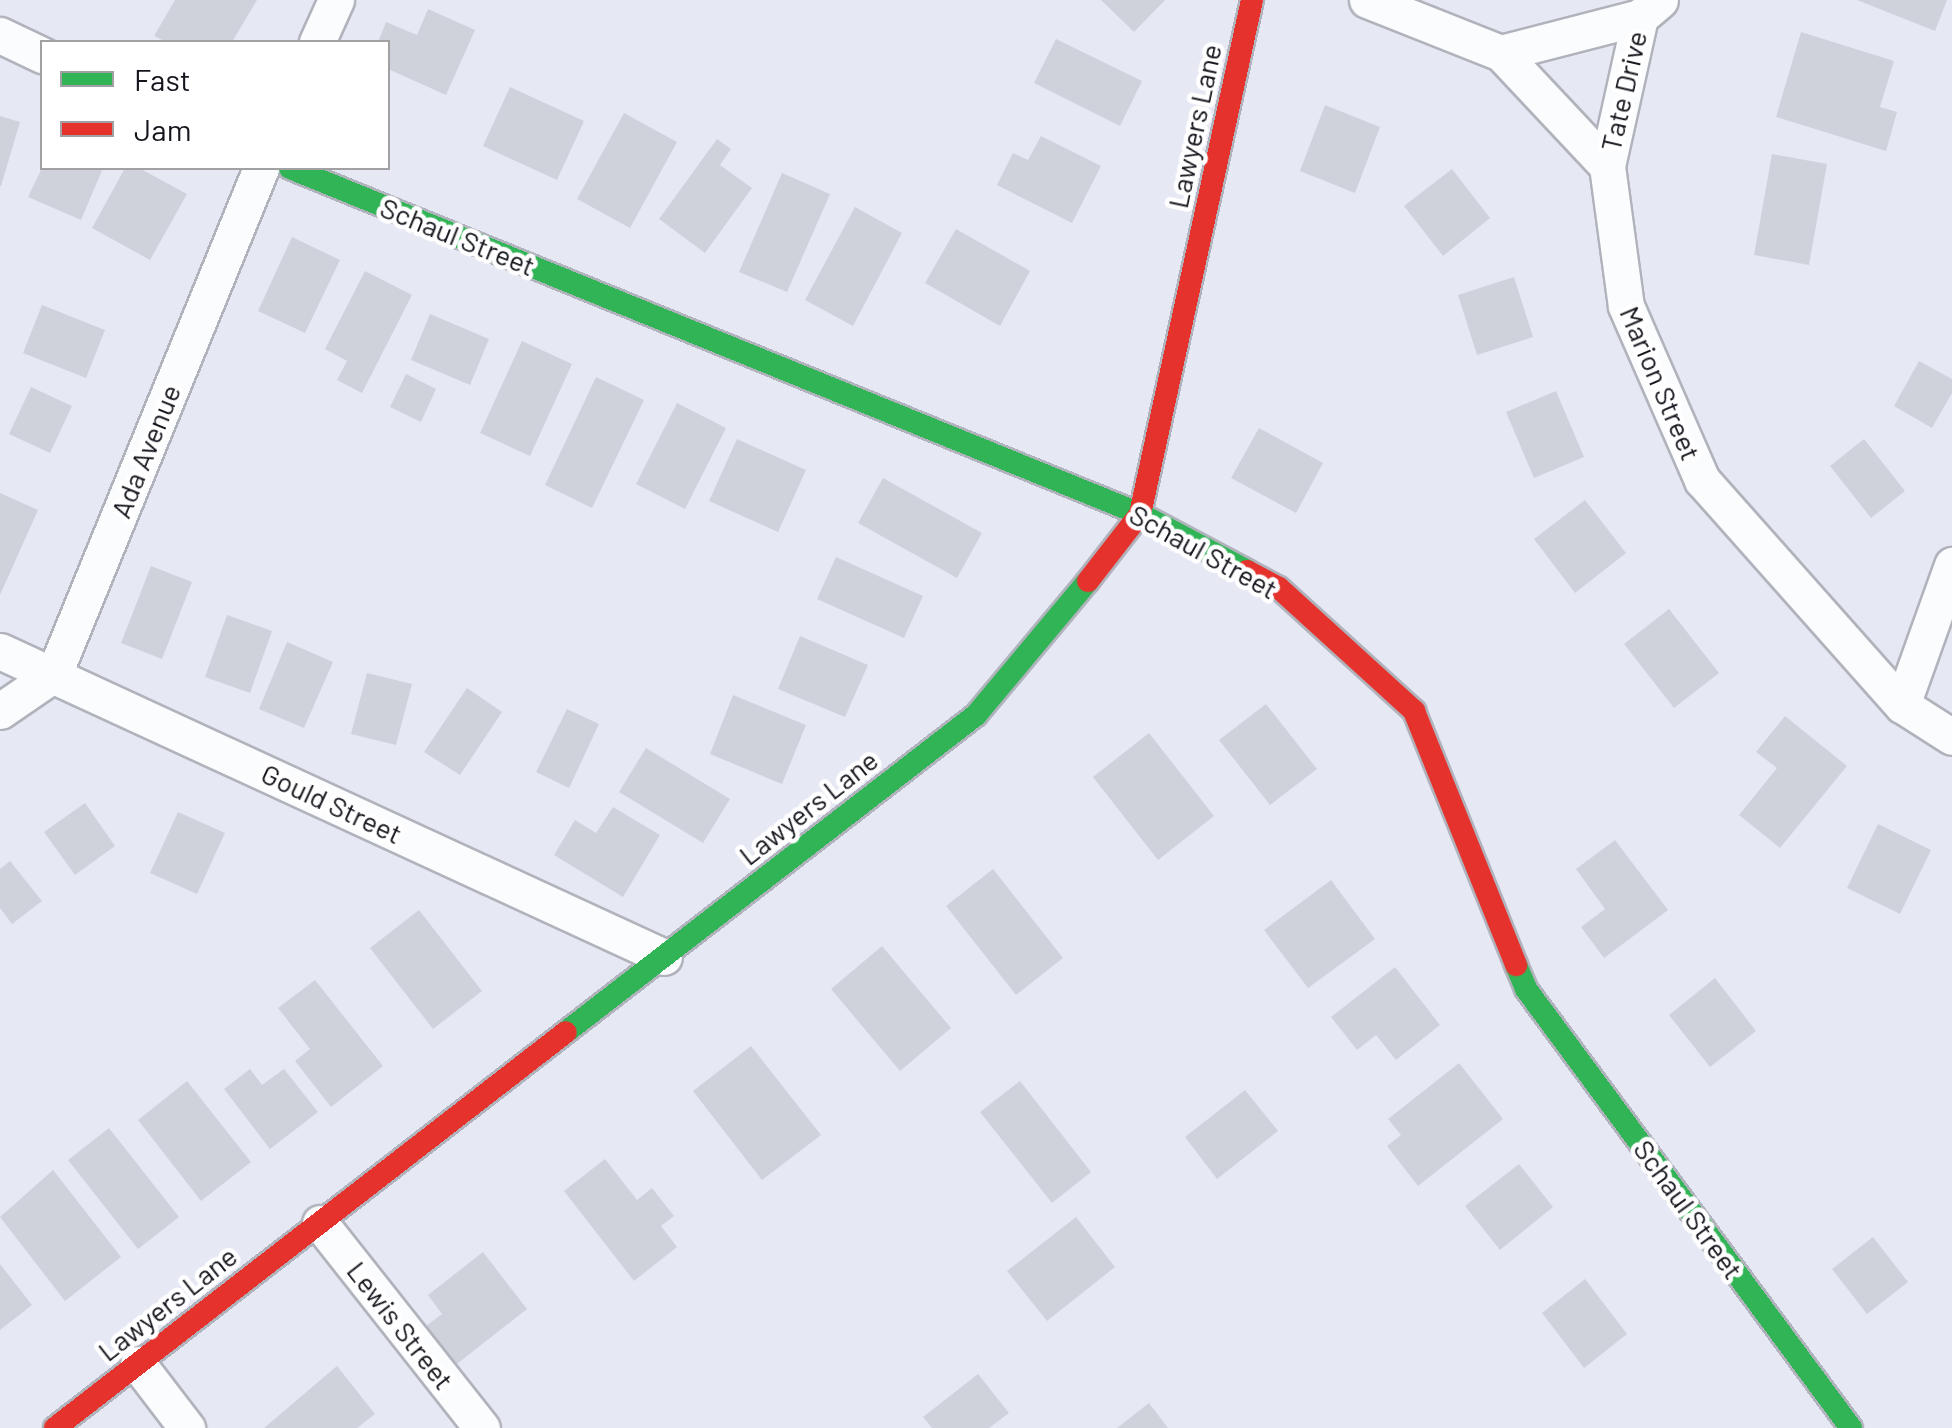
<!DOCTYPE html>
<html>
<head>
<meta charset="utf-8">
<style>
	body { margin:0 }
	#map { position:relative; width:1952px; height:1428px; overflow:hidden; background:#e6e8f4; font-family:Barlow,sans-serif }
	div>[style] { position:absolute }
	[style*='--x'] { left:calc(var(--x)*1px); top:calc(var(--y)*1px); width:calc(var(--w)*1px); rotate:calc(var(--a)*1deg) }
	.building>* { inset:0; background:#d0d2db }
	.roads { filter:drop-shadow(2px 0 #b1b3bc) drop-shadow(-2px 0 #b1b3bc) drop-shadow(0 2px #b1b3bc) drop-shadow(0 -2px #b1b3bc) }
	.street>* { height:35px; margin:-17.5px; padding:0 17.5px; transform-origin:17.5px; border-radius:17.5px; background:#fbfcfd }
	.fast>* { height:22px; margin:-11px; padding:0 11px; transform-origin:11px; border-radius:11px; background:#30b455 }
	.jam>* { height:22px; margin:-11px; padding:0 11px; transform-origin:11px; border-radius:11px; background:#e5322d }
	span { translate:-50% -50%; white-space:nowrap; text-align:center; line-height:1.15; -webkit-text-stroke:9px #fff; paint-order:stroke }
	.street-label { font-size:28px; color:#14151c }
	.legend { position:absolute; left:40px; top:40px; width:350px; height:130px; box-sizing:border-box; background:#fff; border:2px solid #a1a1a4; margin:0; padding:12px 18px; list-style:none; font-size:30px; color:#14151c }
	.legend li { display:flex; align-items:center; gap:20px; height:50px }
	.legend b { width:50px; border:2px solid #a1a1a4 }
</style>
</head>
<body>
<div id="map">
	<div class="building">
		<i style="clip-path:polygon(175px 0,257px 0,232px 42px,166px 42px,154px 36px)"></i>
		<i style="clip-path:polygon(1101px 0,1165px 0,1134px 32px)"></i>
		<i style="clip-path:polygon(1857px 0,1947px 0,1935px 31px)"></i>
		<i style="clip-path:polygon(428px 9px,475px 30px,446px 95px,388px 69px,388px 42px,378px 42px,386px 22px,417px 35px)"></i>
		<i style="clip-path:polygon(1801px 32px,1894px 61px,1880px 107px,1897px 112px,1886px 151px,1776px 117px)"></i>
		<i style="clip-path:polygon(1056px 39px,1142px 81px,1120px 126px,1034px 83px)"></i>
		<i style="clip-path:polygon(510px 87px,584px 121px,557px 180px,483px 146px)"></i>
		<i style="clip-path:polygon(1325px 105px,1380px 127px,1355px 193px,1300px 171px)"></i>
		<i style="clip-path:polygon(624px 113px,677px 142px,630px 228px,577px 199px)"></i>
		<i style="clip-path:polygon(0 116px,20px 122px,1px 186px,0 186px)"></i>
		<i style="clip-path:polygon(1041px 136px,1101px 166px,1072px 223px,997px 185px,1013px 153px,1028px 160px)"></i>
		<i style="clip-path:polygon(717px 139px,731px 149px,720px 165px,752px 188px,705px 253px,659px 219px)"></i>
		<i style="clip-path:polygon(1772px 154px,1827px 164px,1809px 265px,1754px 255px)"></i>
		<i style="clip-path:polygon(42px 168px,103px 168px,81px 220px,28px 197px)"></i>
		<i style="clip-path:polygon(125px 168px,139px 168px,187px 194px,150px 260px,92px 228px)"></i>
		<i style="clip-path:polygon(1452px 169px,1490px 218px,1443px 256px,1404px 206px)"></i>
		<i style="clip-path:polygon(782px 173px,830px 194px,787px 292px,739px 272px)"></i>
		<i style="clip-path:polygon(855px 207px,902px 233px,853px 326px,805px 300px)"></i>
		<i style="clip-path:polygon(956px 229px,1030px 271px,1000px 326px,925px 283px)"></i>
		<i style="clip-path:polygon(292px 237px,340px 260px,305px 333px,258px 311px)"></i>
		<i style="clip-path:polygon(365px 271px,412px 295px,362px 393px,337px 380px,347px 361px,325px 349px)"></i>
		<i style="clip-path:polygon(1514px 277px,1533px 337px,1477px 355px,1458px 295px)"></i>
		<i style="clip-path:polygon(42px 305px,105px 330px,86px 378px,23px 353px)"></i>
		<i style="clip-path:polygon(430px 314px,489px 339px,470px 385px,411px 360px)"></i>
		<i style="clip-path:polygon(522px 341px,572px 364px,530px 456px,480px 433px)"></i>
		<i style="clip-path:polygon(1919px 361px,1952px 379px,1952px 393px,1932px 428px,1894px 406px)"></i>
		<i style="clip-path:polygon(406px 374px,436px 389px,421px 422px,390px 407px)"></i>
		<i style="clip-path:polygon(596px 377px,644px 400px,592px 508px,545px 485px)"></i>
		<i style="clip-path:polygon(31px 387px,72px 406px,50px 453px,9px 434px)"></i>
		<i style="clip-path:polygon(1556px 391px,1584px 457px,1534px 478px,1506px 412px)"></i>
		<i style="clip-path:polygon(677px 403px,726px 428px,685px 509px,636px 484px)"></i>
		<i style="clip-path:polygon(1259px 428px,1323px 463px,1296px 513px,1231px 478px)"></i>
		<i style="clip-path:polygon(737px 439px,806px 470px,778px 532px,709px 501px)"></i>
		<i style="clip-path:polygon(1864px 439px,1905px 491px,1871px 518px,1830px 466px)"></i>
		<i style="clip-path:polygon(883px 478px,982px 533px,957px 578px,858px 523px)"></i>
		<i style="clip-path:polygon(0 493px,38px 510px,0 595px)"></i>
		<i style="clip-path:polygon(1585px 500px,1626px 553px,1575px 593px,1534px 539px)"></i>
		<i style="clip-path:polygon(836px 557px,923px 596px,904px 638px,817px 599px)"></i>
		<i style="clip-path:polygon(151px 566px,192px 582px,162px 659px,121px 643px)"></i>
		<i style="clip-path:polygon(1669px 609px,1719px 673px,1674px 708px,1624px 644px)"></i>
		<i style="clip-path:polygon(227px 615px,272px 631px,250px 693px,205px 677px)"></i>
		<i style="clip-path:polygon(800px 636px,868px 665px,845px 717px,778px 689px)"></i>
		<i style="clip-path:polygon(287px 642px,333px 662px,304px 728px,259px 709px)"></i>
		<i style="clip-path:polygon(367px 673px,412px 684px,396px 745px,351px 734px)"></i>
		<i style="clip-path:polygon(467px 688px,502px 712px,460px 775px,424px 752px)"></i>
		<i style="clip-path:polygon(733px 695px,806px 725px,782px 784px,710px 754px)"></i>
		<i style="clip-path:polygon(1266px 704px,1317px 769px,1270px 805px,1219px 740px)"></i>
		<i style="clip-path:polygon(567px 709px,599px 724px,569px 788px,536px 772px)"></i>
		<i style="clip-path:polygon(1785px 716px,1847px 766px,1780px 848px,1739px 815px,1777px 768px,1756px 752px)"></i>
		<i style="clip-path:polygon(1149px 733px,1214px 816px,1158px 860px,1093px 777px)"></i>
		<i style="clip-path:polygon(646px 748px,730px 799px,703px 843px,619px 792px)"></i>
		<i style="clip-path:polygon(85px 803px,115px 846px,75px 875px,44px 832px)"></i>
		<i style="clip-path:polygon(613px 807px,660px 835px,623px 897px,554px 855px,575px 820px,596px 833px)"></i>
		<i style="clip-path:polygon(178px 812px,225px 833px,197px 894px,150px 873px)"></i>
		<i style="clip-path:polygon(1878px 824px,1931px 850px,1900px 914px,1847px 888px)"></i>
		<i style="clip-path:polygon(1615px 840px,1668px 910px,1604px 958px,1581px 927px,1605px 909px,1576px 869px)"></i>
		<i style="clip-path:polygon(10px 861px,42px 901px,12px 924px,0 908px,0 869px)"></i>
		<i style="clip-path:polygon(993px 869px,1063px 958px,1016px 995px,946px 906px)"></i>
		<i style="clip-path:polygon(1331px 880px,1375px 939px,1308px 988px,1264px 930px)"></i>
		<i style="clip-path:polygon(419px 910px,482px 991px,433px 1029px,370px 948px)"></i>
		<i style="clip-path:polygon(882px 946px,951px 1028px,900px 1071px,831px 989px)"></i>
		<i style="clip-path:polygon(1395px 967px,1440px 1025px,1396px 1060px,1376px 1035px,1357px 1050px,1331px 1017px)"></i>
		<i style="clip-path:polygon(1715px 978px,1756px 1031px,1710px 1067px,1669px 1015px)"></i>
		<i style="clip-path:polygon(315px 980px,383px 1066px,331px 1107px,295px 1061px,310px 1049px,278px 1008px)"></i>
		<i style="clip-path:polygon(751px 1046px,821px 1135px,762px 1180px,693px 1091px)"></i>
		<i style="clip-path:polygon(1459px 1063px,1503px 1119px,1418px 1186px,1387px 1146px,1401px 1135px,1388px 1119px)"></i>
		<i style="clip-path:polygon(250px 1069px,262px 1085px,284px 1069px,318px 1112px,270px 1149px,224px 1089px)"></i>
		<i style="clip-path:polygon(187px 1081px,251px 1162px,201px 1201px,138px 1120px)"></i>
		<i style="clip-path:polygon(1020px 1081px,1091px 1172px,1052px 1203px,980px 1112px)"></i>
		<i style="clip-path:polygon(1245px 1090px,1278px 1131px,1217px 1179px,1185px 1137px)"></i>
		<i style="clip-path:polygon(109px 1128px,179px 1217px,138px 1249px,68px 1160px)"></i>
		<i style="clip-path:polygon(605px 1159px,637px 1200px,652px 1188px,674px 1216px,661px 1226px,677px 1247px,634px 1281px,564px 1191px)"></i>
		<i style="clip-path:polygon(1519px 1164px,1553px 1207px,1500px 1250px,1465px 1206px)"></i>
		<i style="clip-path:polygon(53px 1170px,121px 1257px,65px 1301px,0 1217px)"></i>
		<i style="clip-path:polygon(1076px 1217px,1115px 1267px,1047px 1321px,1007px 1271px)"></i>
		<i style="clip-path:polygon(1873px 1237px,1908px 1282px,1867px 1314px,1832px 1269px)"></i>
		<i style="clip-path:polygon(483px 1252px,527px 1309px,448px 1371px,418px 1332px,442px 1314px,428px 1295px)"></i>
		<i style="clip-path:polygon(0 1264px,32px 1305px,0 1330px)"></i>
		<i style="clip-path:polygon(1585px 1279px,1627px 1334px,1584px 1368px,1542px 1313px)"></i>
		<i style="clip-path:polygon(337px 1366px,375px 1414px,357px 1428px,264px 1428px)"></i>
		<i style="clip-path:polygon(978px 1374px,1009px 1413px,989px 1428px,932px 1428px,923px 1417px)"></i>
		<i style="clip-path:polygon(1149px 1403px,1168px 1428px,1117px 1428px)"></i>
	</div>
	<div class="roads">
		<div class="street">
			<i style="--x:1367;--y:0;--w:144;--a:21.6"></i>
			<i style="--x:1501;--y:53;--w:155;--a:46.8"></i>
			<i style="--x:1607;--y:166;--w:141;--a:82.3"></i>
			<i style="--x:1626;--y:306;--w:190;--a:66.4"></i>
			<i style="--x:1702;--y:480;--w:301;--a:48.4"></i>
			<i style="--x:1902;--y:705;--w:59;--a:32.6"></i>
			<i style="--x:0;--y:35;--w:47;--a:25.5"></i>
			<i style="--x:317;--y:42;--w:46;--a:-65.7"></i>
			<i style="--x:1501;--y:53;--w:144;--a:-14.5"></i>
			<i style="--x:1640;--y:17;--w:26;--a:-40"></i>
			<i style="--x:1607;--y:166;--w:153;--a:-77.5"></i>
			<i style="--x:0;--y:651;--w:731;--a:24.74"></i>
			<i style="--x:1902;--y:705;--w:149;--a:-70.3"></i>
			<i style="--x:0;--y:711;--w:65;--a:-34.4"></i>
			<i style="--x:54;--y:674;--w:547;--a:-67.75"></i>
			<i style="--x:320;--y:1223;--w:261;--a:51.7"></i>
			<i style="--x:138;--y:1364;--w:81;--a:52.6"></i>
		</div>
		<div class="fast">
			<i style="--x:290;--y:168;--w:918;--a:22.15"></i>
			<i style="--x:1140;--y:514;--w:121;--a:28"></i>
			<i style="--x:1516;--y:965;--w:26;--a:67"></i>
			<i style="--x:1526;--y:989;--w:546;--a:53.49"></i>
			<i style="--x:566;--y:1032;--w:518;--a:-37.71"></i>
			<i style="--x:976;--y:715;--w:175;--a:-50.1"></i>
		</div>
		<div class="jam">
			<i style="--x:1247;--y:571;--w:36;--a:28"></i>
			<i style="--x:1279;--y:588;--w:183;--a:42.3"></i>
			<i style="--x:1414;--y:711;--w:274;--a:68.1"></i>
			<i style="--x:1088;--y:581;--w:85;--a:-52.2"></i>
			<i style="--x:1140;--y:514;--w:526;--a:-77.71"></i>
			<i style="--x:55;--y:1428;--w:646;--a:-37.77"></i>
		</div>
	</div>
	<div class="street-label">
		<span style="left:1623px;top:91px;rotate:-77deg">Tate Drive</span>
		<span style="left:1194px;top:126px;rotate:-78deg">Lawyers Lane</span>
		<span style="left:458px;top:236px;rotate:22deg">Schaul Street</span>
		<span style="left:1661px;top:383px;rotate:67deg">Marion Street</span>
		<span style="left:145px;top:451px;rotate:-68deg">Ada Avenue</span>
		<span style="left:1204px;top:551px;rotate:29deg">Schaul Street</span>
		<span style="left:332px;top:803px;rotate:25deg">Gould Street</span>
		<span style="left:808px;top:807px;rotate:-38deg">Lawyers Lane</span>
		<span style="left:1689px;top:1209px;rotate:54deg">Schaul Street</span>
		<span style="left:167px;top:1303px;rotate:-38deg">Lawyers Lane</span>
		<span style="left:401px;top:1325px;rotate:52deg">Lewis Street</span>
	</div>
	<ul class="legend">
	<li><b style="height:12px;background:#30b455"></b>Fast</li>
	<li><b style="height:12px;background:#e5322d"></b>Jam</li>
	</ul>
</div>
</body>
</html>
